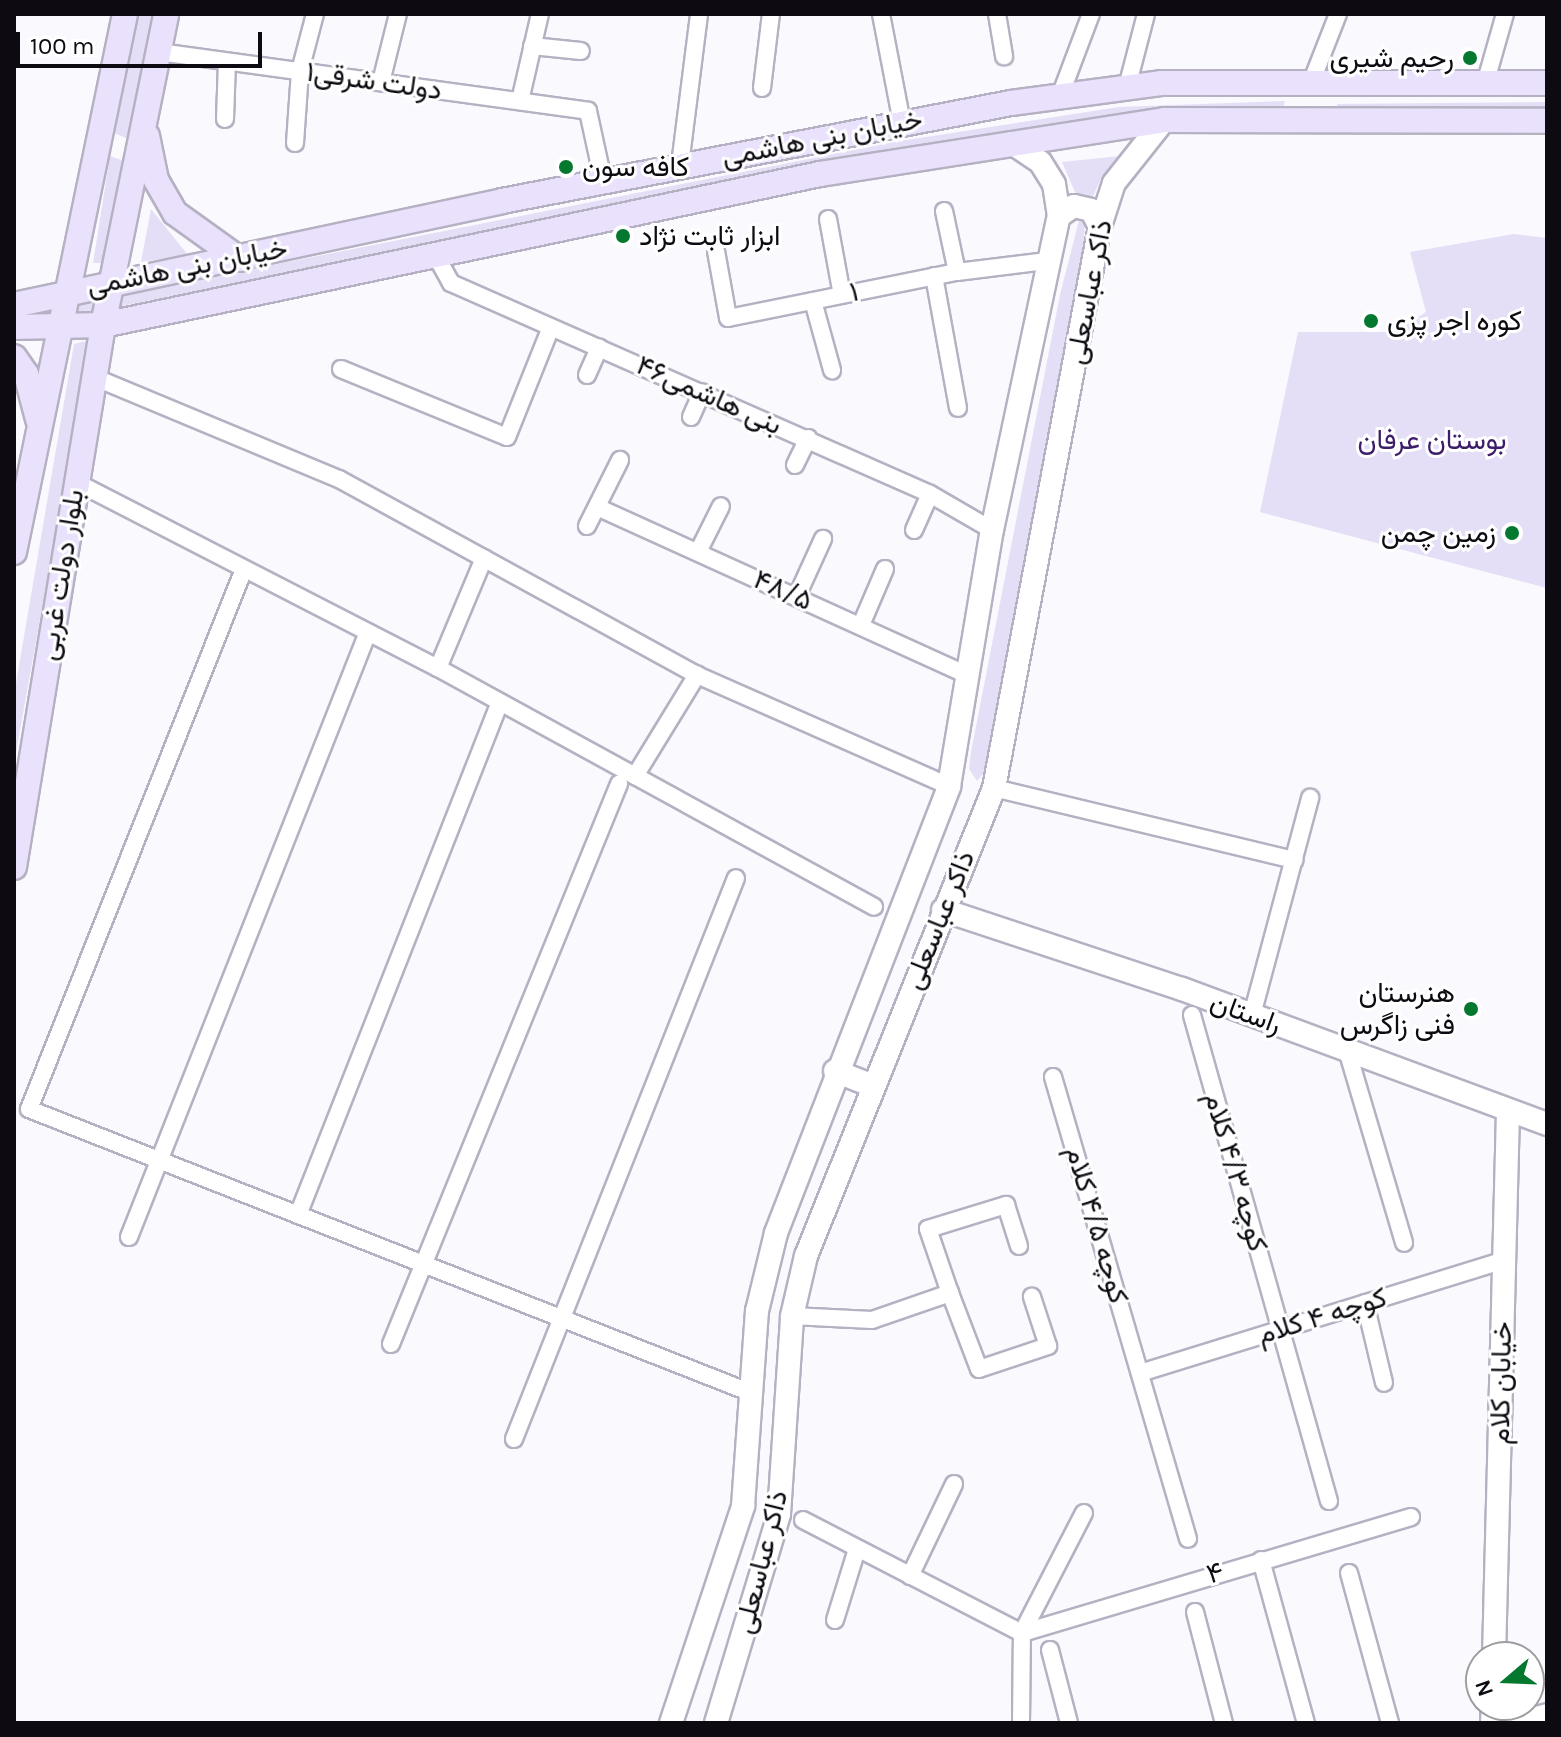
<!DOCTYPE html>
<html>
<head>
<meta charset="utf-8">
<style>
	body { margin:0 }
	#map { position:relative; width:1561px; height:1737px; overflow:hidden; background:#faf9fd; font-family:Karla,Vazirmatn,sans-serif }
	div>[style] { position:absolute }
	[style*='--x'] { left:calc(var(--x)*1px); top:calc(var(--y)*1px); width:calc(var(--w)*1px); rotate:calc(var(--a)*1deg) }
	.green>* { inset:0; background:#e5def7 }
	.roads { filter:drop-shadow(2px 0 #b6b1c2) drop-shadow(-2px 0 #b6b1c2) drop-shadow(0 2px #b6b1c2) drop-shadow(0 -2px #b6b1c2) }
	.minor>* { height:16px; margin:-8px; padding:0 8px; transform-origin:8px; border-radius:8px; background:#fff }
	.tertiary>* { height:22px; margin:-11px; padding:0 11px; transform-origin:11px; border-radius:11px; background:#fff }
	.secondary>* { height:24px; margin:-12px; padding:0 12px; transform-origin:12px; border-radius:12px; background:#eae1fd }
	.dots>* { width:22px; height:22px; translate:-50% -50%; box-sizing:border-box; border:4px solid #fff; border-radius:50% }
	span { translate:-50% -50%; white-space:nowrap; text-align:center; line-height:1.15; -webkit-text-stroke:6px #fff; paint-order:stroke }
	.poi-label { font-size:28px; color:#0d0b11 }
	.right { translate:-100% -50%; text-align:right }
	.left { translate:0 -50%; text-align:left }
	.street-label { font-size:28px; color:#0d0b11 }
	.park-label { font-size:28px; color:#3d1d6a }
	.frame { position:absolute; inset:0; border:16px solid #0d0b11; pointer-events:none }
	.north { position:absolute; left:1465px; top:1641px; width:80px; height:80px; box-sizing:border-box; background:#fff; border:2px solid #9e9da0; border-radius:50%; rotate:251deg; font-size:22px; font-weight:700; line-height:32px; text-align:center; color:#0d0b11 }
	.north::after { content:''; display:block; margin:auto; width:28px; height:36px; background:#03782e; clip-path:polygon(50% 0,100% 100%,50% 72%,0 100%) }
	.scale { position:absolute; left:16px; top:32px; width:246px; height:36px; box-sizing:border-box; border:4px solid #0d0b11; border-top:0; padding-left:10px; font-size:24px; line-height:28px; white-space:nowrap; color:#0d0b11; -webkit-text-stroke:6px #fff; paint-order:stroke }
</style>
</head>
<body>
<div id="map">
	<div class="green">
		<i style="clip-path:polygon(137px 14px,153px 14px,130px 140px,114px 133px)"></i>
		<i style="clip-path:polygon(1285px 101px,1283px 107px,1148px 117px,727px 184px,92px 312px,31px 320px,29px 313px,900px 141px,1119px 107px)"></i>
		<i style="clip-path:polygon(1547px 102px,1547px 113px,1338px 115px,1337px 104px)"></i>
		<i style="clip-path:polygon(110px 156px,124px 161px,107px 263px,93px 263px)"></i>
		<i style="clip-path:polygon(1120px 156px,1102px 176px,1090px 203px,1078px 199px,1062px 162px)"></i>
		<i style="clip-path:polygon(151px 209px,188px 255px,141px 262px)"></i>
		<i style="clip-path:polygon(1079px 220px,1085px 224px,1082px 257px,984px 773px,977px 781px,969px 769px,971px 752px,1060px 295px)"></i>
		<i style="clip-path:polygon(1514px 234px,1547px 238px,1547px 588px,1260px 512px,1298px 332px,1396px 332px,1426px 312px,1410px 252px)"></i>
		<i style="clip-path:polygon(90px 340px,14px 764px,14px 695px,74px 344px)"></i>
	</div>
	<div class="roads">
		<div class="minor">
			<i style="--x:881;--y:14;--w:111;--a:79.1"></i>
			<i style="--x:997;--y:14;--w:43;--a:80.5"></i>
			<i style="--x:532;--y:46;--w:49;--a:5.8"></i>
			<i style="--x:159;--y:52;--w:433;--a:7.8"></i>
			<i style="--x:588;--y:111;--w:71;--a:77.7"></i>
			<i style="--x:381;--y:82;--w:70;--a:-76"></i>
			<i style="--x:1311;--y:83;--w:74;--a:-68.6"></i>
			<i style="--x:1485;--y:84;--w:73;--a:-74.1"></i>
			<i style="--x:1127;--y:87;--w:75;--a:-75.4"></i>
			<i style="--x:762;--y:88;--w:75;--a:-83.1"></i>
			<i style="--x:1060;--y:96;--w:88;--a:-69.3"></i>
			<i style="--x:520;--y:101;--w:89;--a:-77.1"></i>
			<i style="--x:225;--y:119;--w:57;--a:-88"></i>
			<i style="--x:295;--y:143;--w:72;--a:-86"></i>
			<i style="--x:300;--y:71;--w:59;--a:-75.3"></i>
			<i style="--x:680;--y:165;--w:152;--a:-82.8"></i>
			<i style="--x:944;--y:211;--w:62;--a:78"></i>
			<i style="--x:828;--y:219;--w:77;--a:79.6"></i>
			<i style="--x:716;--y:251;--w:68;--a:79.8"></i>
			<i style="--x:728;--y:318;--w:234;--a:-11.4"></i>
			<i style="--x:957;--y:272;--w:91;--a:-7"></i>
			<i style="--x:435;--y:254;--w:33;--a:61"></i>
			<i style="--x:451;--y:283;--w:523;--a:23.77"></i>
			<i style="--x:930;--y:494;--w:72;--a:30.1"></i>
			<i style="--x:934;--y:276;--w:134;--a:79.7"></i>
			<i style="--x:813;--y:301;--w:72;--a:74.6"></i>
			<i style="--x:341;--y:369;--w:179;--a:22.3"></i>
			<i style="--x:507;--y:437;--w:118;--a:-68.2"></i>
			<i style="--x:587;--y:375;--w:30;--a:-66"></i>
			<i style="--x:96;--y:378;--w:263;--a:22.6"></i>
			<i style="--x:339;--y:479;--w:408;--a:28.7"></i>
			<i style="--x:697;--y:675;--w:275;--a:23.8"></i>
			<i style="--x:691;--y:417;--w:27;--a:-66"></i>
			<i style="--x:795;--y:465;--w:30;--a:-64"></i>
			<i style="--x:76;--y:482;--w:407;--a:27.2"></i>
			<i style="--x:438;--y:668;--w:497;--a:28.7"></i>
			<i style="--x:597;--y:507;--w:409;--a:24.4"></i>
			<i style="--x:587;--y:526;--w:74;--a:-63.4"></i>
			<i style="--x:914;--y:530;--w:39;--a:-66"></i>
			<i style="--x:698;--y:552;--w:51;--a:-63.4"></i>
			<i style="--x:244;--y:569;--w:581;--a:111.71"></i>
			<i style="--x:29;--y:1109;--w:774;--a:21.46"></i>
			<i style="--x:797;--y:596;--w:63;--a:-65.5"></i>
			<i style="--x:861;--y:625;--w:61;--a:-66.8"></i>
			<i style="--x:438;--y:668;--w:119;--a:-67.3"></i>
			<i style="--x:635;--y:776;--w:119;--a:-58.5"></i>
			<i style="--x:994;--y:788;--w:309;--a:13.5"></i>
			<i style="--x:1192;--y:1015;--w:505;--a:74.26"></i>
			<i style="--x:1252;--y:1015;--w:225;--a:-75"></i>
			<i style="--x:1347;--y:1050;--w:201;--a:73.5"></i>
			<i style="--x:1053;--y:1077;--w:481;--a:73.7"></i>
			<i style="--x:298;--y:1215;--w:551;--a:-68.51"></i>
			<i style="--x:129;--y:1237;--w:650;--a:-68.44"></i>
			<i style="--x:950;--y:1293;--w:68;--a:-109"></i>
			<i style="--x:928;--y:1229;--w:82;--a:-17.1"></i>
			<i style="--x:1006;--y:1205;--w:43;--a:72.4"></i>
			<i style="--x:1365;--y:1303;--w:82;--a:76.6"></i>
			<i style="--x:792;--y:1316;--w:80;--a:2.9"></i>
			<i style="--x:872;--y:1320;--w:83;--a:-19.1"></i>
			<i style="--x:950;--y:1293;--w:81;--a:69.1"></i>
			<i style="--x:979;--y:1369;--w:73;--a:-18.4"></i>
			<i style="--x:1048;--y:1346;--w:52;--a:-108.1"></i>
			<i style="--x:391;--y:1344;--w:605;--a:-67.85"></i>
			<i style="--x:1140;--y:1373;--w:381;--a:-17.2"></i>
			<i style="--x:514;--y:1439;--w:603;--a:-68.41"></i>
			<i style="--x:803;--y:1520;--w:246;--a:27.3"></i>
			<i style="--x:1261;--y:1560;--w:169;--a:74.6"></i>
			<i style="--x:1349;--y:1573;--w:156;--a:74.7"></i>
			<i style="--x:910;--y:1576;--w:102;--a:-64.4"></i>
			<i style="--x:1195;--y:1612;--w:115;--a:75.4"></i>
			<i style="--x:835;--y:1620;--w:74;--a:-72.8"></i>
			<i style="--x:1022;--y:1633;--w:406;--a:-16.6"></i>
			<i style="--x:1050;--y:1650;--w:75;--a:75.4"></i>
			<i style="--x:1021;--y:1723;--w:90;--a:-89.4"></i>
			<i style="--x:1022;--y:1633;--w:135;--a:-62.7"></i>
		</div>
		<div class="tertiary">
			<i style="--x:1059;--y:216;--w:18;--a:-34"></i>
			<i style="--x:1074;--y:206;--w:17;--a:13"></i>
			<i style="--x:1091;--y:210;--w:18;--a:61"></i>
			<i style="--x:943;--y:910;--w:252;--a:18.3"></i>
			<i style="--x:1182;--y:989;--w:389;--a:20.3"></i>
			<i style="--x:835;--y:1071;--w:41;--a:21.5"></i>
			<i style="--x:1494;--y:1657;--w:547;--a:-88.53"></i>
			<i style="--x:671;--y:1723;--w:229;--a:-71.6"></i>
			<i style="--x:743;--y:1506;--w:196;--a:-85.9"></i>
			<i style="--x:757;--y:1311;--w:80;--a:-76.3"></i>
			<i style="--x:776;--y:1233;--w:479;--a:-68.8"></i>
			<i style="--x:949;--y:786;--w:260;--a:-80.5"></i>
			<i style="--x:992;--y:530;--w:321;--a:-78"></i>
			<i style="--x:1059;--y:216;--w:32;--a:-99"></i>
			<i style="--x:1054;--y:184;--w:26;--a:-122"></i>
			<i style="--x:1040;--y:162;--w:34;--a:-146"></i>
			<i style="--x:716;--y:1723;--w:218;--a:-73.2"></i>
			<i style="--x:779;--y:1514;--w:198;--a:-86.2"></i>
			<i style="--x:792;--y:1316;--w:62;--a:-76.9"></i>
			<i style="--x:806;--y:1256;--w:504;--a:-68.11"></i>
			<i style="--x:994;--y:788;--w:572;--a:-79.32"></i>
			<i style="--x:1100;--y:226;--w:45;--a:-72"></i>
			<i style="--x:1114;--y:183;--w:80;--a:-51.6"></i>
			<i style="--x:1492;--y:1723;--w:18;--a:-87"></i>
			<i style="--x:1518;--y:1723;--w:30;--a:-15"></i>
		</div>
		<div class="secondary">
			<i style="--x:147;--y:136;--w:45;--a:78.4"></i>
			<i style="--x:156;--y:180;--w:38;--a:60"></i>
			<i style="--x:175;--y:213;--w:79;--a:35.7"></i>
			<i style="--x:14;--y:305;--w:499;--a:-12"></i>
			<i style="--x:502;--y:201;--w:518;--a:-10.9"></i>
			<i style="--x:1011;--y:103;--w:151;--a:-7.6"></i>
			<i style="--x:1161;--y:83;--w:386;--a:0"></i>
			<i style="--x:14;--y:327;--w:89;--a:-1.3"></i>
			<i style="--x:103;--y:325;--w:733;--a:-11.89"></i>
			<i style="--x:820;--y:174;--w:348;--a:-8.9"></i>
			<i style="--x:1164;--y:120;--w:383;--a:0.1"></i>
			<i style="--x:14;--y:357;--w:21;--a:55"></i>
			<i style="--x:26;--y:374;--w:47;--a:75.1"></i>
			<i style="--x:14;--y:552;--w:549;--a:-78.34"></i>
			<i style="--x:14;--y:867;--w:549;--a:-80.67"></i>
			<i style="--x:103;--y:325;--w:317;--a:-78.5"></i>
		</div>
	</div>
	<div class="dots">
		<i style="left:1470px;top:58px;background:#03782e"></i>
		<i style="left:566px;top:167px;background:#03782e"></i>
		<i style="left:623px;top:236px;background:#03782e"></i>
		<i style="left:1371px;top:321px;background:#03782e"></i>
		<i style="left:1512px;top:533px;background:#03782e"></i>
		<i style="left:1471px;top:1009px;background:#03782e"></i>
	</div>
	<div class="poi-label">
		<span class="right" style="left:1454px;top:58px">رحیم شیری</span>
		<span class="left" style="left:582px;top:167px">کافه سون</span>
		<span class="left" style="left:639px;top:236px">ابزار ثابت نژاد</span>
		<span class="left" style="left:1387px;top:321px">کوره اجر پزی</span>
		<span class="right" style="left:1496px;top:533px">زمین چمن</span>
		<span class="right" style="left:1455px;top:1009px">هنرستان<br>فنی زاگرس</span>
	</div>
	<div class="street-label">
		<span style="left:374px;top:81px;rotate:8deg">۱دولت شرقی</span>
		<span style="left:822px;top:138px;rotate:-11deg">خیابان بنی هاشمی</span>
		<span style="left:187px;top:267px;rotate:-11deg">خیابان بنی هاشمی</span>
		<span style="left:854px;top:292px;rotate:-11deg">۱</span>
		<span style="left:1089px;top:292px;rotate:-79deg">ذاکر عباسعلی</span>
		<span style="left:709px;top:395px;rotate:24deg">بنی هاشمی۴۶</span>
		<span style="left:61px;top:575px;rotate:-81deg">بلوار دولت غربی</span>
		<span style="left:783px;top:590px;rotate:24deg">۴۸/۵</span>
		<span style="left:939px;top:920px;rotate:-68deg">ذاکر عباسعلی</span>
		<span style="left:1246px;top:1013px;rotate:20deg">راستان</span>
		<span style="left:1236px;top:1172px;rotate:74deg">کوچه ۴/۳ کلام</span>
		<span style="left:1097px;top:1225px;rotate:74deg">کوچه ۴/۵ کلام</span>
		<span style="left:1322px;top:1316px;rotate:-17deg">کوچه ۴ کلام</span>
		<span style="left:1501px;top:1383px;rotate:-89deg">خیابان کلام</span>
		<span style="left:761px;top:1562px;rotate:-76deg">ذاکر عباسعلی</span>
		<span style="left:1215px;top:1573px;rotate:-16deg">۴</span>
	</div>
	<div class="park-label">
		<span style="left:1432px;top:440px">بوستان عرفان</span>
	</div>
	<div class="frame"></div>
	<div class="north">N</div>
	<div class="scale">100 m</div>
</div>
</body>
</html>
